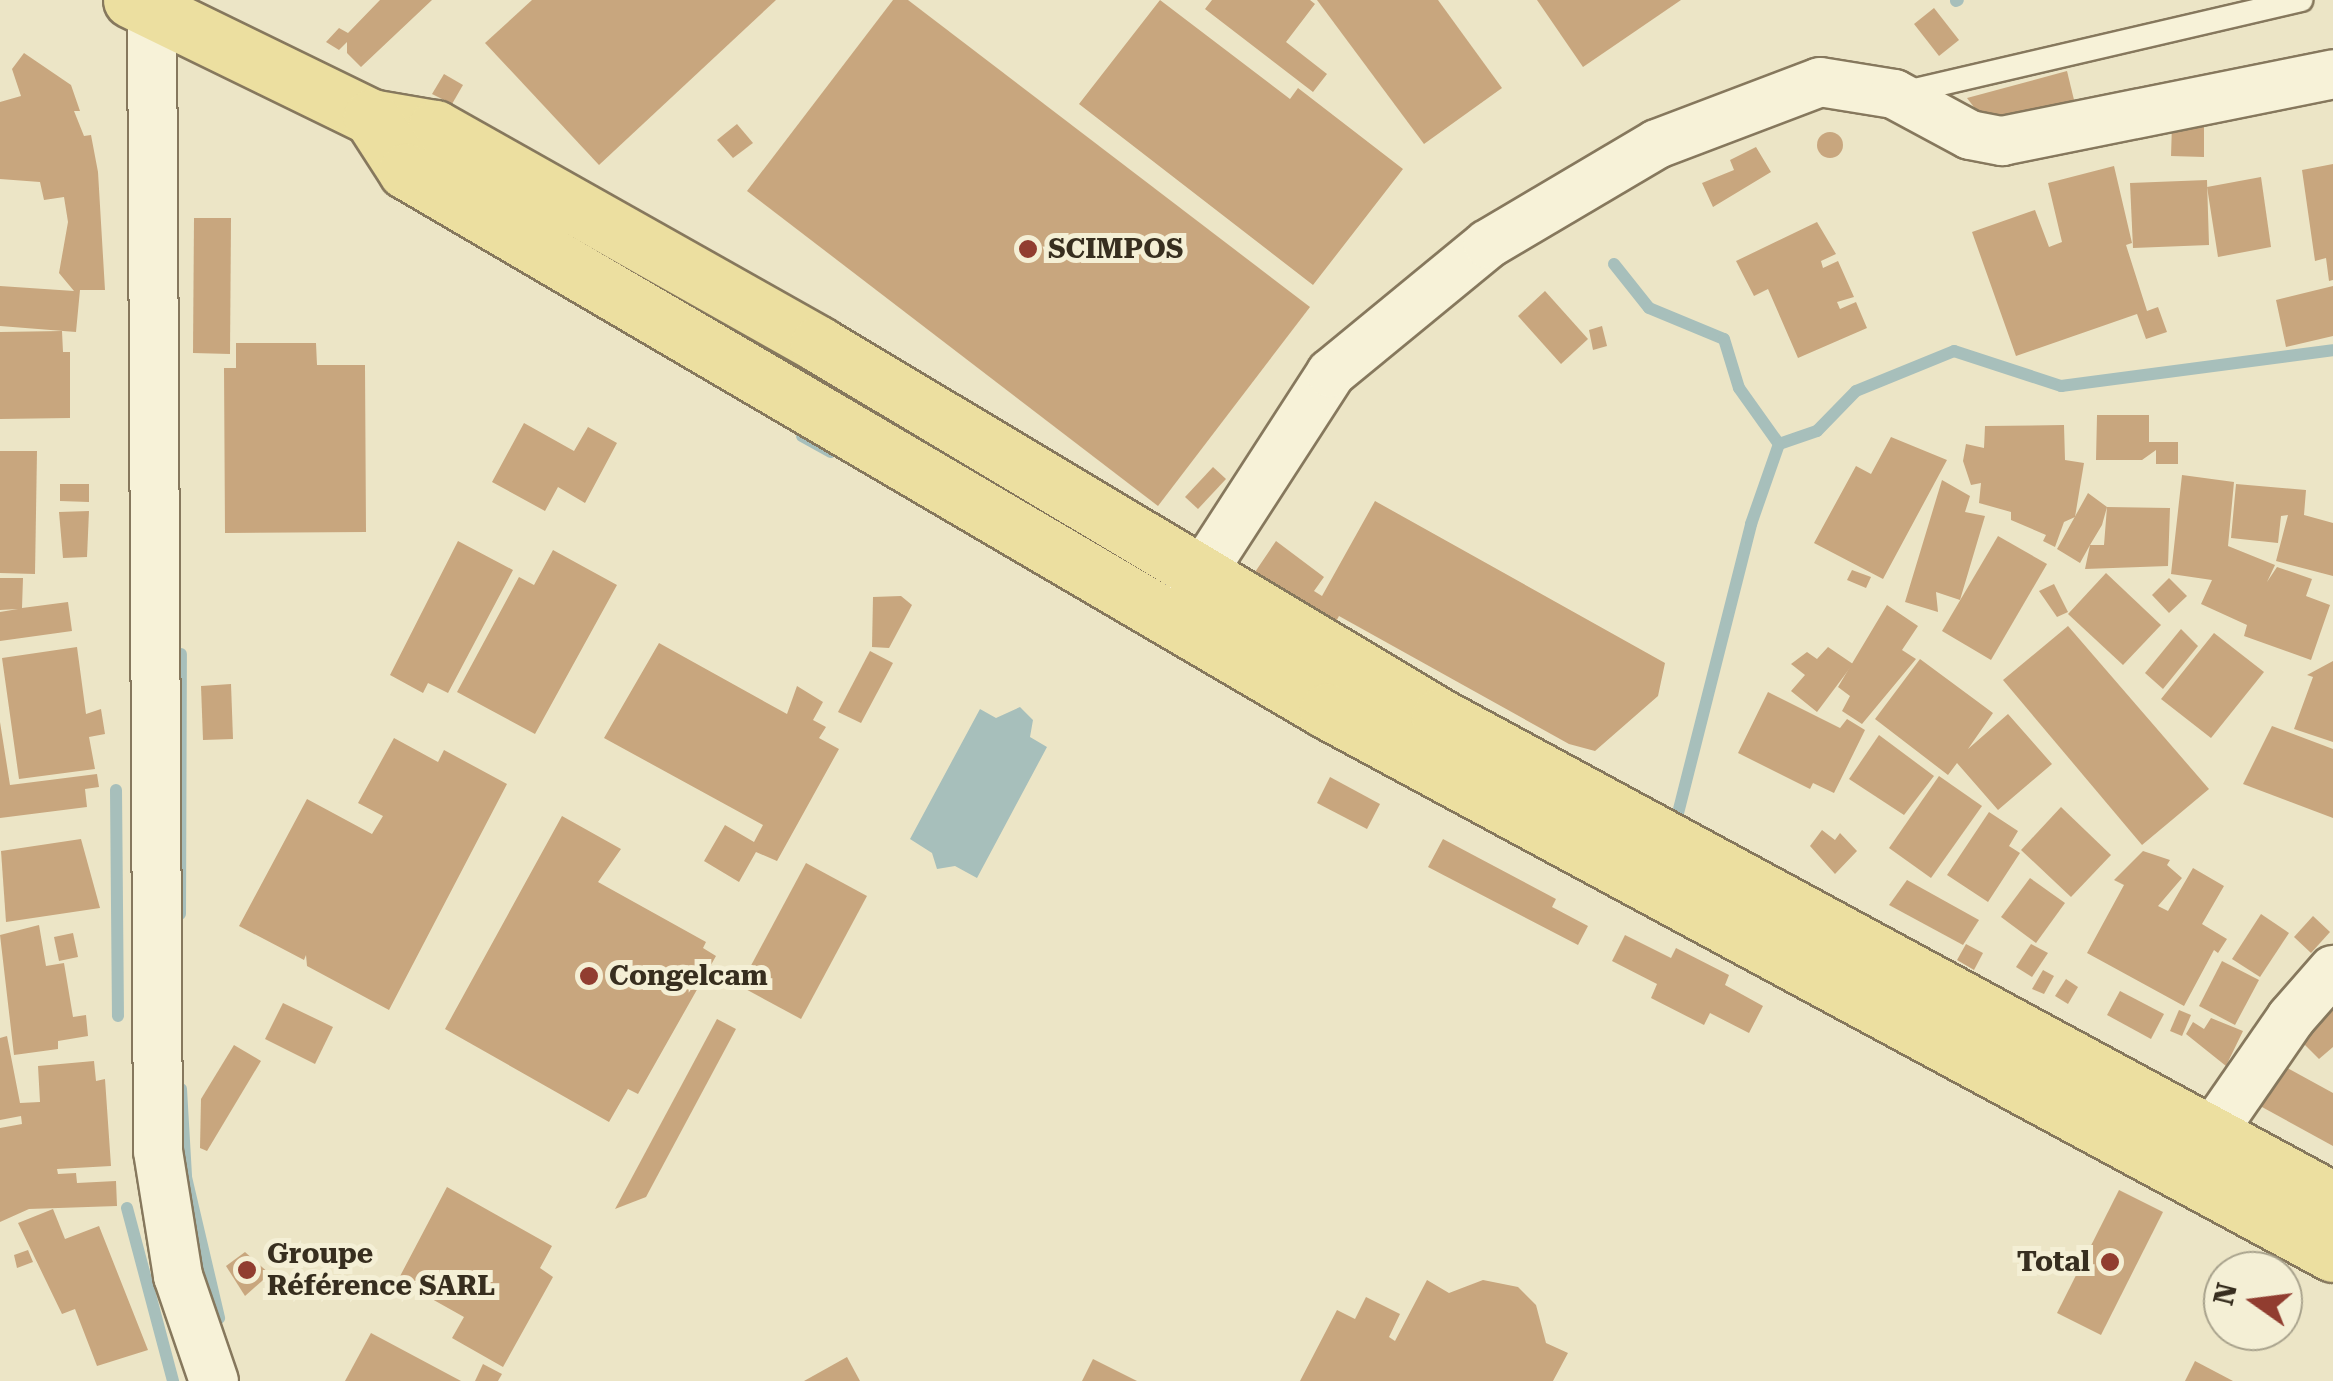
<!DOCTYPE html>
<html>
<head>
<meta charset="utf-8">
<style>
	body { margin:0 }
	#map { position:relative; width:2333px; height:1381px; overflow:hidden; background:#ece5c6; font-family:"Roboto Serif",serif }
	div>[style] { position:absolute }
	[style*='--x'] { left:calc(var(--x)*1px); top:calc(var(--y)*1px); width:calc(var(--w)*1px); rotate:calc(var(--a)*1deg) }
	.water>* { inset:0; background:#a7bfbb }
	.stream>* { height:12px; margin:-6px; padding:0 6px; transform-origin:6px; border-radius:6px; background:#a7bfbb }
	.building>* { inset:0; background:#c8a67e }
	.round { border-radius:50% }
	.roads { filter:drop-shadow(2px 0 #86785d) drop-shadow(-2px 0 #86785d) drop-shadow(0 2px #86785d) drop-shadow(0 -2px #86785d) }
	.service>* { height:22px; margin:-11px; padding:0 11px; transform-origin:11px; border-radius:11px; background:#f7f2d8 }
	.minor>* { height:48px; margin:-24px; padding:0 24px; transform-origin:24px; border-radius:24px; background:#f7f2d8 }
	.primary>* { height:55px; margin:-27.5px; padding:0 27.5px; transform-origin:27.5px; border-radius:27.5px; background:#ecdfa0 }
	.dots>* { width:28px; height:28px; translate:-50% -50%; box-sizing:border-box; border:5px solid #f4efd5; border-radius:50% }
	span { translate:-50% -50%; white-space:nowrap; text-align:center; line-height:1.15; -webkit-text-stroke:10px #f4efd5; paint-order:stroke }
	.poi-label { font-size:28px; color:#372e1f; font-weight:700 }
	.left { translate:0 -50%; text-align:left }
	.right { translate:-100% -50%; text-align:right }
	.north { position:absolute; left:2203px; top:1251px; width:100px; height:100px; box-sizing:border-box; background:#f4efd5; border:2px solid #a8a28c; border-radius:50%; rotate:284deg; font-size:28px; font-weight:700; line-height:40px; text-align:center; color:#372e1f }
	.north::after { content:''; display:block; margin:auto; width:35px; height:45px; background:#913d30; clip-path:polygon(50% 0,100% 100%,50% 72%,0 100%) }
</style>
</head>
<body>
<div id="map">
	<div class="water">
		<i style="clip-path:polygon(1020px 707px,1033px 720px,1030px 737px,1047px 747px,977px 878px,955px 866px,937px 869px,932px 853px,910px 839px,980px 709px,996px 718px)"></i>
	</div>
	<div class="stream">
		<i style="--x:1956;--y:1;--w:2;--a:-27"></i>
		<i style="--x:1614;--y:264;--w:56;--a:51.5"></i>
		<i style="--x:1649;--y:308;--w:81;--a:22.5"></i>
		<i style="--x:1724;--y:339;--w:51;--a:73"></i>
		<i style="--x:1739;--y:388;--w:69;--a:54.5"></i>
		<i style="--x:802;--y:436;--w:33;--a:29"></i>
		<i style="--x:1779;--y:444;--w:40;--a:-18.9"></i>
		<i style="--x:1817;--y:431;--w:56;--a:-45.7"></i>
		<i style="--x:1856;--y:391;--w:106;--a:-22.2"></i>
		<i style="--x:1954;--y:351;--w:113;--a:18.1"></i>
		<i style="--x:2061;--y:386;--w:274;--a:-7.5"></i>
		<i style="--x:116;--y:790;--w:226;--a:89.5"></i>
		<i style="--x:1674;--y:829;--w:315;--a:-75.8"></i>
		<i style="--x:1751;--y:524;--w:85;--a:-70.7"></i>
		<i style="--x:180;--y:914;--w:260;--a:-89.8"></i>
		<i style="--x:181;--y:1089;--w:88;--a:86.7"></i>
		<i style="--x:186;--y:1177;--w:145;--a:76.8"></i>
		<i style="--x:127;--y:1208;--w:179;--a:75.1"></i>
	</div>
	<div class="building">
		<i style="clip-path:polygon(380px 0,432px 0,361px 67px,347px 53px,347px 42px,339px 50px,326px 42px,339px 28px,348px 33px)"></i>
		<i style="clip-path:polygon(532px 0,776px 0,599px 165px,485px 43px)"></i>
		<i style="clip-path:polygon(893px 0,908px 0,1310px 307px,1158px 506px,747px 191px)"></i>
		<i style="clip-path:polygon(1160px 0,1290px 99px,1298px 88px,1403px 169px,1313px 285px,1079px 104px)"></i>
		<i style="clip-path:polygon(1212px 0,1310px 0,1315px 4px,1286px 42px,1327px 74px,1313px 92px,1205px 9px)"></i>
		<i style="clip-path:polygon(1317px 0,1438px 0,1502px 88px,1424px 144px)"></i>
		<i style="clip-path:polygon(1537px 0,1681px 0,1583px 67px)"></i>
		<i style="clip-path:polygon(1934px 8px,1959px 40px,1939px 56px,1914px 24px)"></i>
		<i style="clip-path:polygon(24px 53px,71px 85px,80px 111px,74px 111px,84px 136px,91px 135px,98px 172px,105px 290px,80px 290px,76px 332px,0 326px,0 286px,74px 291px,59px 273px,68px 222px,64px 197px,44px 200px,40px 182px,0 179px,0 102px,21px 96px,12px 69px)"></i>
		<i style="clip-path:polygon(2067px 71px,2075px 104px,1989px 127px,1967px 98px)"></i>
		<i style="clip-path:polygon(444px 74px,463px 85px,452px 104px,432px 94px)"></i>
		<i style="clip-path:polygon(737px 124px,753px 143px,733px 158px,717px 140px)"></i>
		<i style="clip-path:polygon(2172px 125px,2204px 127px,2204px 157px,2171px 156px)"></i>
		<i class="round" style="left:1817px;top:132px;width:26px;height:26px"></i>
		<i style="clip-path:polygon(1756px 147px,1771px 172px,1713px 207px,1702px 183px,1734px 170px,1730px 160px)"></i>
		<i style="clip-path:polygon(2333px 164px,2333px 280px,2329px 281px,2326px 258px,2315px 261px,2302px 170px)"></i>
		<i style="clip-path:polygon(2114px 166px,2132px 243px,2126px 245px,2147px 311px,2158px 307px,2167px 332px,2146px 339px,2137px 314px,2016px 356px,1972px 232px,2035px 210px,2049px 247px,2062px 242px,2048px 183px)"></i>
		<i style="clip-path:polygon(2261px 177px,2271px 247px,2218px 257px,2207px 187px)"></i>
		<i style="clip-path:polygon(2207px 180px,2209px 245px,2133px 248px,2130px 183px)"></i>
		<i style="clip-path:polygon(194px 218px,231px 218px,230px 354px,193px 353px)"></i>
		<i style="clip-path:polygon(1817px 222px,1836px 254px,1821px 261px,1823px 268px,1838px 261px,1854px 297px,1837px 302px,1840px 309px,1856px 302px,1867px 328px,1798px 358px,1768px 289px,1754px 296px,1736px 261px)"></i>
		<i style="clip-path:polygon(2333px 286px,2333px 336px,2286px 347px,2276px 300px)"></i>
		<i style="clip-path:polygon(1545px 291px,1588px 339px,1561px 364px,1518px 316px)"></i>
		<i style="clip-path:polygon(1602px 326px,1607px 346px,1593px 350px,1589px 330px)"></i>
		<i style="clip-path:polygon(62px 331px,63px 352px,70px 352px,70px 418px,0 419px,0 332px)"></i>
		<i style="clip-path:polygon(236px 343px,316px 343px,317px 365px,365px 365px,366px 532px,225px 533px,224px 368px,236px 368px)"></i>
		<i style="clip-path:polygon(2097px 415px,2149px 415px,2149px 442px,2178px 442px,2178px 464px,2156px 464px,2156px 450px,2142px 460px,2096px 460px)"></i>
		<i style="clip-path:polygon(524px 423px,574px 451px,588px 427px,617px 443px,585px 503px,558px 487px,545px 511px,492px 482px)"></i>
		<i style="clip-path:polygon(2064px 425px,2065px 460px,2084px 463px,2075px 517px,2064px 522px,2055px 547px,2043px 541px,2046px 535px,2011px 520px,2011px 512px,1979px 503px,1981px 483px,1971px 485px,1963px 461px,1966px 444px,1984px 448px,1985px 426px)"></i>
		<i style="clip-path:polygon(1891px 437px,1947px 460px,1883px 579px,1814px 543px,1856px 466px,1871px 474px)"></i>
		<i style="clip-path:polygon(0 451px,37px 451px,35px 574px,0 573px)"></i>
		<i style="clip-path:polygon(1213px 467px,1226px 479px,1198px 509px,1185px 497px)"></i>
		<i style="clip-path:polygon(2182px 475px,2234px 482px,2228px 546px,2275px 565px,2267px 582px,2277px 567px,2312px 579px,2306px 596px,2330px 605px,2311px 660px,2244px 636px,2247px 625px,2201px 604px,2212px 580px,2171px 574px)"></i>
		<i style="clip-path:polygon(1942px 480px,1970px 496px,1965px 512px,1985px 516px,1960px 600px,1936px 592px,1938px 612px,1905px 602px)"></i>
		<i style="clip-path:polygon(60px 484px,89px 484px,89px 502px,60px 501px)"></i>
		<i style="clip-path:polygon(2236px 484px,2306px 490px,2304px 515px,2333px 523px,2333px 576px,2276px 561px,2288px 515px,2281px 516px,2278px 543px,2231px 538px)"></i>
		<i style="clip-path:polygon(evenodd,2088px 493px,2107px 507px,2170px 508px,2168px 566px,2085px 569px,2090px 545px,2080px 563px,2057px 549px,2088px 493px,2107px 507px,2104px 545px,2090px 545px,2102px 525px,2107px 507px)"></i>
		<i style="clip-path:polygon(1375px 501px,1665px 663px,1658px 696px,1595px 751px,1569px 744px,1339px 616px,1334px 625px,1253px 575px,1276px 541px,1324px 577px,1314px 591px,1322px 596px)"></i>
		<i style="clip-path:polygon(89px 511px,87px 557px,63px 558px,59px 512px)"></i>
		<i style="clip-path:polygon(1998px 536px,2047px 564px,1991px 660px,1942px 631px)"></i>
		<i style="clip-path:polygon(458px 541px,513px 570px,448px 693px,428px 683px,423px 693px,390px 675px)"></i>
		<i style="clip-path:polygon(553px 550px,617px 585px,535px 734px,457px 692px,519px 577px,534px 585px)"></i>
		<i style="clip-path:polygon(1852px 570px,1871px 577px,1866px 588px,1847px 580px)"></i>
		<i style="clip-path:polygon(2106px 573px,2161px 625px,2123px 665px,2068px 614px)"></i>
		<i style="clip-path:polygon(0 578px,23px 578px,22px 608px,68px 602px,72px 631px,0 641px,0 612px,18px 609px,0 610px)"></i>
		<i style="clip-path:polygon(2169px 578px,2187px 596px,2169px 613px,2152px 595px)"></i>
		<i style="clip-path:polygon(2054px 584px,2068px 612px,2057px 617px,2039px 591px)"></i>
		<i style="clip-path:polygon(901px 596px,912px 605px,889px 648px,872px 647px,873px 597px)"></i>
		<i style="clip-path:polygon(1887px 605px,1918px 626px,1902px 650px,1916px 659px,1862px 724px,1842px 711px,1850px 696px,1838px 687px)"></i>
		<i style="clip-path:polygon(2068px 626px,2209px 789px,2142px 845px,2003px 680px)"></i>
		<i style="clip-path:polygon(2181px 629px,2198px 646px,2163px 689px,2145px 673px)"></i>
		<i style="clip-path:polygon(2214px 633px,2264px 672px,2211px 738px,2161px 699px)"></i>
		<i style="clip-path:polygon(659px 643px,787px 714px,797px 686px,823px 702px,813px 720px,826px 727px,819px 738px,839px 749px,777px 861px,756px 852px,739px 882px,704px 861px,725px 825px,754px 842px,763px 825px,604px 738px)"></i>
		<i style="clip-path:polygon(77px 647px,86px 714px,101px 709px,105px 734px,89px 737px,95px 769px,19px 779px,2px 658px)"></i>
		<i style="clip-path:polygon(1828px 647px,1853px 664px,1817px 712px,1791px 691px,1805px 675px,1791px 664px,1807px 652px,1817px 659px)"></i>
		<i style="clip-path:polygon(870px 651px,893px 663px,861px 723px,838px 712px)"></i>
		<i style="clip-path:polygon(1920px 659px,1993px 713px,1968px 749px,2008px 714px,2052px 764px,1998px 810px,1957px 763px,1948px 775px,1875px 719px)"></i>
		<i style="clip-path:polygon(2333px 661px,2333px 742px,2294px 729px,2313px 677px,2307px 675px)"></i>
		<i style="clip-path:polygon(231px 684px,233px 739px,203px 740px,201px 686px)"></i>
		<i style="clip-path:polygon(1768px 692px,1840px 728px,1847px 719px,1865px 730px,1834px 793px,1813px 783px,1810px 789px,1738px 753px)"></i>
		<i style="clip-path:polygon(0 722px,10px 785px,97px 774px,99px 787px,85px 789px,87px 807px,0 818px)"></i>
		<i style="clip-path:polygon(2272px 726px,2333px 749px,2333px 818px,2243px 784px)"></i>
		<i style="clip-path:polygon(1879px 735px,1934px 776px,1904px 815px,1849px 779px)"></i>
		<i style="clip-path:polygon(394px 738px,438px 762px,444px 750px,507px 784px,389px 1010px,307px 966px,306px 955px,304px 960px,239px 926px,307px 799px,372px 834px,383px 816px,358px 803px)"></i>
		<i style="clip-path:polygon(1939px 776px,1982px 806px,1931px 878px,1889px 848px)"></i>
		<i style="clip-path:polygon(1330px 777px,1380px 804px,1367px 829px,1317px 803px)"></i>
		<i style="clip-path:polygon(2061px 807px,2111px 855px,2071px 897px,2021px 850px)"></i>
		<i style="clip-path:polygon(1989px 812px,2018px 831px,2009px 846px,2020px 853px,1988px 902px,1947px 875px)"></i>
		<i style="clip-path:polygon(562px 816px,621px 849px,598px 882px,706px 942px,703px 948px,716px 956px,638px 1094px,628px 1089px,609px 1122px,445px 1029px)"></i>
		<i style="clip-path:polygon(1822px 830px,1835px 840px,1840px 833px,1857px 851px,1835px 874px,1810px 846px)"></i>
		<i style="clip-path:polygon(81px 839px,100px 908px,6px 922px,1px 851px)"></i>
		<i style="clip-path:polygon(1443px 839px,1556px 899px,1552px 907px,1588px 926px,1578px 945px,1428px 867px)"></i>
		<i style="clip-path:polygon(2143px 851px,2170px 860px,2167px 865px,2182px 878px,2158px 906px,2168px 911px,2193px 868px,2224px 886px,2202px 924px,2227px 939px,2218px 953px,2214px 950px,2184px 1006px,2087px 953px,2124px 885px,2114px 880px)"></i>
		<i style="clip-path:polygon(806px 863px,867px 896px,801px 1019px,740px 986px)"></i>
		<i style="clip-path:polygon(2030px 878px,2065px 903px,2036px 943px,2001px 917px)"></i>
		<i style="clip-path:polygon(1907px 880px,1979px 920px,1963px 945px,1889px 905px)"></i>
		<i style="clip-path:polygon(2261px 914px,2289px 933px,2260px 977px,2232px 959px)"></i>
		<i style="clip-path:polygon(2313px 916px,2330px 932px,2311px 953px,2294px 937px)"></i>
		<i style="clip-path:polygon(39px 925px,46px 966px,64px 963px,73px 1017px,86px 1015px,88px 1036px,58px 1041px,58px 1049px,14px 1055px,0 935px)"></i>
		<i style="clip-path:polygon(73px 933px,78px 957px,59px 961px,54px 937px)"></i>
		<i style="clip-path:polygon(1625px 935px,1671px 958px,1676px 948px,1729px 975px,1725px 985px,1763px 1006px,1749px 1033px,1710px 1013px,1704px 1025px,1651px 998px,1657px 984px,1612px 961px)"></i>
		<i style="clip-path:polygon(1966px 944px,1983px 953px,1974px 970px,1957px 960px)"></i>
		<i style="clip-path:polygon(2031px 944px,2048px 953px,2032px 977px,2016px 967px)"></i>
		<i style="clip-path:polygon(2222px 961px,2259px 980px,2235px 1025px,2199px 1006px)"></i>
		<i style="clip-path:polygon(2043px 970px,2054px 976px,2044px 994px,2032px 989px)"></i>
		<i style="clip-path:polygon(2066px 979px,2078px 987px,2068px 1004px,2055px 996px)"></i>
		<i style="clip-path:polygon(2333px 985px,2333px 1047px,2319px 1059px,2292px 1032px)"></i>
		<i style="clip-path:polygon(2120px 991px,2164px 1014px,2151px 1039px,2107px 1015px)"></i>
		<i style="clip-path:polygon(283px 1003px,333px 1027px,315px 1064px,265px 1039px)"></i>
		<i style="clip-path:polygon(2179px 1010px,2191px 1015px,2182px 1036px,2170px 1031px)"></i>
		<i style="clip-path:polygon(2211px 1018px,2243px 1031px,2226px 1066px,2186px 1034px,2193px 1022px,2204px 1029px)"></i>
		<i style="clip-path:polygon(717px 1019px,736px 1029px,646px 1197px,615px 1209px)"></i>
		<i style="clip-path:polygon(7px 1036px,20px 1103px,40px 1102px,38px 1066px,94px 1061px,96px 1081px,105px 1079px,111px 1166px,57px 1169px,58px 1174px,76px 1173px,77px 1183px,116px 1181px,117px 1206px,29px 1209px,0 1222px,0 1128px,22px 1124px,21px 1116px,0 1120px,0 1038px)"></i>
		<i style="clip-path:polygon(234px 1045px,261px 1061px,207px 1151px,200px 1148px,201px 1099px)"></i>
		<i style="clip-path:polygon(2273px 1060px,2333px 1093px,2333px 1146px,2251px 1101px)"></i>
		<i style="clip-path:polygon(447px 1187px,552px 1246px,540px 1268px,553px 1277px,503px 1367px,452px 1338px,464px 1317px,398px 1280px)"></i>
		<i style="clip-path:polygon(2119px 1190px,2163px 1212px,2101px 1335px,2057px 1313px)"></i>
		<i style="clip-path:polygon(53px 1209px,65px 1239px,99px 1226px,148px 1350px,97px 1366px,75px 1309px,62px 1314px,18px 1223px)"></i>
		<i style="clip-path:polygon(28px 1250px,33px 1262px,17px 1268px,14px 1255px)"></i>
		<i style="clip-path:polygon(245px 1252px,270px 1274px,245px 1296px,226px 1266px)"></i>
		<i style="clip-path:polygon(2283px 1279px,2302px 1290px,2283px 1325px)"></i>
		<i style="clip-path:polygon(1427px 1280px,1449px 1293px,1483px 1280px,1518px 1287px,1536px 1305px,1546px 1343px,1568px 1353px,1553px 1381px,1300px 1381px,1337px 1310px,1355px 1319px,1366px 1297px,1400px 1314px,1389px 1337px,1395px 1341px)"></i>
		<i style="clip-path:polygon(2253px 1331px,2280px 1331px,2274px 1342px)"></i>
		<i style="clip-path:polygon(371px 1333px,461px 1381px,345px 1381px)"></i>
		<i style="clip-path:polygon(847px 1357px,860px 1381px,804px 1381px)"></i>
		<i style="clip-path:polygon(1093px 1359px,1137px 1381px,1082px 1381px)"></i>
		<i style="clip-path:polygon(2195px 1361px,2233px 1381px,2185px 1381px)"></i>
		<i style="clip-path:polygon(483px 1364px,502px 1374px,498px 1381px,475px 1381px)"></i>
	</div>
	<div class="roads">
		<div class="service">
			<i style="--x:1902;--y:93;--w:410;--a:-13.1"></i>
		</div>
		<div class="minor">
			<i style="--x:152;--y:10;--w:1141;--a:89.7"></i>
			<i style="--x:158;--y:1151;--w:127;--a:80.9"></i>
			<i style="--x:178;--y:1276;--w:111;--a:71.1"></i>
			<i style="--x:1181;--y:605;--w:276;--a:-57.1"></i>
			<i style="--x:1331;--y:373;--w:203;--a:-39.4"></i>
			<i style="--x:1488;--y:244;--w:196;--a:-30.6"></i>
			<i style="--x:1657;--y:144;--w:174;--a:-20.8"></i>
			<i style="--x:1820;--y:82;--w:75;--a:9.2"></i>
			<i style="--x:1894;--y:94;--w:86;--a:28.3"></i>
			<i style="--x:1970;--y:135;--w:33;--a:11"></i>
			<i style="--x:2002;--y:141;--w:338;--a:-11.4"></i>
			<i style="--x:2190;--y:1164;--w:178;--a:-55.3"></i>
			<i style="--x:2291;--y:1018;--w:64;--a:-48.8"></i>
		</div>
		<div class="primary">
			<i style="--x:131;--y:0;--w:267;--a:26"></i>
			<i style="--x:371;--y:117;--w:65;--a:9.8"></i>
			<i style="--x:435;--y:128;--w:440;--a:29.4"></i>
			<i style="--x:818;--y:344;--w:724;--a:30.92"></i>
			<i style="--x:1439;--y:716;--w:1017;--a:28.43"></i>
			<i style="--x:371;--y:117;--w:64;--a:57.1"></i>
			<i style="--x:406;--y:171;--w:1068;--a:30.38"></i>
			<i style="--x:1327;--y:711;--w:1143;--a:28.36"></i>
		</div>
	</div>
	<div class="dots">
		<i style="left:1028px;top:249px;background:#913d30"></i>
		<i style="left:589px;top:976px;background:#913d30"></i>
		<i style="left:2110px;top:1262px;background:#913d30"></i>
		<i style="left:247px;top:1270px;background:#913d30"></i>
	</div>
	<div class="poi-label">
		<span class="left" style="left:1048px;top:249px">SCIMPOS</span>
		<span class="left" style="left:609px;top:976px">Congelcam</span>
		<span class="left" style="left:267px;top:1270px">Groupe<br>Référence SARL</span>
		<span class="right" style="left:2090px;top:1262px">Total</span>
	</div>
	<div class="north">N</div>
</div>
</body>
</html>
